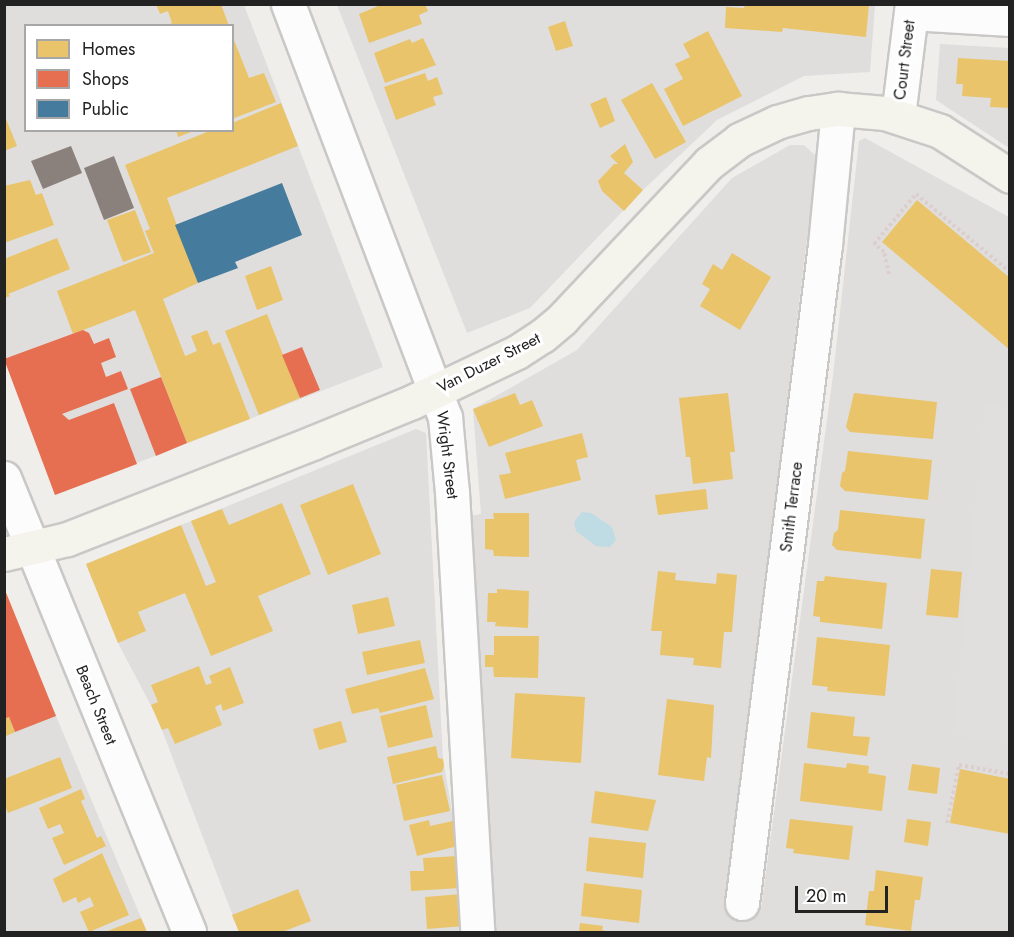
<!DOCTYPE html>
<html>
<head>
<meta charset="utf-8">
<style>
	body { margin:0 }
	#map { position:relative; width:1014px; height:937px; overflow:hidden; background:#f0eeeb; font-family:Jost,sans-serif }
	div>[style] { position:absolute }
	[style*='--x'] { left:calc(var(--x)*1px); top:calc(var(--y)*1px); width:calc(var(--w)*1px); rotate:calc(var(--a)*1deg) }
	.residential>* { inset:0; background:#dfdedc }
	.parking>* { inset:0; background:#e0dfde }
	.water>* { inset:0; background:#bfdbe3 }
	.homes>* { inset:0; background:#e9c46a }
	.shops>* { inset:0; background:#e76f51 }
	.public>* { inset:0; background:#457b9d }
	.industry>* { inset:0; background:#8a817c }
	.path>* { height:4px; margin-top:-2px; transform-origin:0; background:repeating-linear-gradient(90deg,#dccecd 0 3px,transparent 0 6px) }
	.roads { filter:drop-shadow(2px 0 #c9c8c7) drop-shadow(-2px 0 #c9c8c7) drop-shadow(0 2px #c9c8c7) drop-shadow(0 -2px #c9c8c7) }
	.street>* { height:33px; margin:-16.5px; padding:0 16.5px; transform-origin:16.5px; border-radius:16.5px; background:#fdfcfc }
	.secondary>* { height:33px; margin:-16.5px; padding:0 16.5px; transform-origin:16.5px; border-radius:16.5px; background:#f4f4ed }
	span { translate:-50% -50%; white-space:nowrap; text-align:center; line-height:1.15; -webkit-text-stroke:6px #fff; paint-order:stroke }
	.street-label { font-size:16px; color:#222 }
	.frame { position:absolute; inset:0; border:6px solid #222; pointer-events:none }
	.legend { position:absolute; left:24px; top:24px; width:210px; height:108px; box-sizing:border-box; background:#fff; border:2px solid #a7a7a7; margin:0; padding:8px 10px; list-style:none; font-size:18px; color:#222 }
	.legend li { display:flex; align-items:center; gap:12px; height:30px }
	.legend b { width:30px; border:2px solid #a7a7a7 }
	.scale { position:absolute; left:795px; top:886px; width:93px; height:27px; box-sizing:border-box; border:3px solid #222; border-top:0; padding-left:8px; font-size:18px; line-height:21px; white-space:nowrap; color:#222; -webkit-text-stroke:4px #fff; paint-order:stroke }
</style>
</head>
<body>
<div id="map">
	<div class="residential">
		<i style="clip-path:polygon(evenodd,5px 5px,244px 5px,383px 367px,55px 495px,5px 361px,5px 5px,26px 26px,232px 26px,232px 130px,26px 130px,26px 26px)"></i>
		<i style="clip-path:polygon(337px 5px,875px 5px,870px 72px,804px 76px,717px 120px,643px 190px,530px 308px,467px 333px)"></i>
		<i style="clip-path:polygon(940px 44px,1009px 48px,1009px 148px,936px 100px)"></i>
		<i style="clip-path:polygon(865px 138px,1009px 217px,1009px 932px,488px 932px,470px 516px,481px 514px,473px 409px,577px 350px,732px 178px,790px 145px,804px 145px,817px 157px,725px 906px,761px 909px,833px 375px,859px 141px)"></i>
		<i style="clip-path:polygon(416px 429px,426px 433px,443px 759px,458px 846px,463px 932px,239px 932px,157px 717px,118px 643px,86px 564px)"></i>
		<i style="clip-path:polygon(4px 589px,56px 716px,147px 932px,5px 932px)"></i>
	</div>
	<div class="parking">
		<i style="clip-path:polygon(985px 405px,1009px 408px,1009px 745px,953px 734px)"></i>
	</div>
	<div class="water">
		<i style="clip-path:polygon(582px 512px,591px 513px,612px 527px,616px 540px,610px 547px,596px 546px,576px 531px,574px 522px)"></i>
	</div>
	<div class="homes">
		<i style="clip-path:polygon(156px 4px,221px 4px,229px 26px,166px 26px,172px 23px,168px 11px,160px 14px)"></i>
		<i style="clip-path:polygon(383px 4px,425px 4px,428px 11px,419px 15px,422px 24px,369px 43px,359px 14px)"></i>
		<i style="clip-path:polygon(745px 4px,869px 4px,866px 37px,783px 28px,782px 32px,725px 28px,726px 7px,744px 8px)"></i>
		<i style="clip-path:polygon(565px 21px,573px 46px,556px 51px,548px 27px)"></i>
		<i style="clip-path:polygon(708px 31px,742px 96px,683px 126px,664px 89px,683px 79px,675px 64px,690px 57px,683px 44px)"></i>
		<i style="clip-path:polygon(232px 35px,249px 78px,264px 73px,276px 102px,232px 119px)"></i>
		<i style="clip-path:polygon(423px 38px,436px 65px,385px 83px,374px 53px,410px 39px,412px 43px)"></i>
		<i style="clip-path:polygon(958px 58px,1010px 61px,1010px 108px,990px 107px,991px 98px,962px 96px,963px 84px,956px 84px)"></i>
		<i style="clip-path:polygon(425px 73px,428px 81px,437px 77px,443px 94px,433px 97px,436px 105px,396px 120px,384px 87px)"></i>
		<i style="clip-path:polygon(652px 83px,686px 142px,655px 159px,621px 100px)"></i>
		<i style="clip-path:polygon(606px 97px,615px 121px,600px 128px,590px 104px)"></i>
		<i style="clip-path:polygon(281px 103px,298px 146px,167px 198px,198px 283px,163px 299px,185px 356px,197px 351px,191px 336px,207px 330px,213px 345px,220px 342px,250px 419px,187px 443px,135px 310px,73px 334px,57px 291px,154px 253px,145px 231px,150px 229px,125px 165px,212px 130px,232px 130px,232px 123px)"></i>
		<i style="clip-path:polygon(4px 114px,17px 146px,4px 151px)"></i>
		<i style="clip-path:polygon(176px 130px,194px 130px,194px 131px,178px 137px)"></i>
		<i style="clip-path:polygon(625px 144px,633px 162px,624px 173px,643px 190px,624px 211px,602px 191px,598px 181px,614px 164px,618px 164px,610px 156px)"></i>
		<i style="clip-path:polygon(30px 180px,36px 195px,42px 193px,54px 225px,4px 243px,4px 186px)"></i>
		<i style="clip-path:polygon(917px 200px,1010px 278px,1010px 350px,882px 242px)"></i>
		<i style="clip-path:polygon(135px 210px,151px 252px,123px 262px,107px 220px)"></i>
		<i style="clip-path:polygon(57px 238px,70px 269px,8px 294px,10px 296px,4px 298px,4px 259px)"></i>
		<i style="clip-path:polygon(732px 253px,771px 277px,740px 330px,700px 306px,710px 289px,702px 284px,713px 264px,722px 270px)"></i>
		<i style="clip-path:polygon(271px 266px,283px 300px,257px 310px,245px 276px)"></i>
		<i style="clip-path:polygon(267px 314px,300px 398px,259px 415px,225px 331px)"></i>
		<i style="clip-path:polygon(515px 393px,520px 405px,532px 400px,543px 426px,489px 447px,473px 409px)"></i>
		<i style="clip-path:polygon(728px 393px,735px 452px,730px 452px,733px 479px,693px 484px,690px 457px,686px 457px,679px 398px)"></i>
		<i style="clip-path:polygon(854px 393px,937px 402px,933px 439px,850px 432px,846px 427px)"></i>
		<i style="clip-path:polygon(582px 433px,588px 457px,576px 460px,581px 480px,505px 499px,499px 475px,511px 473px,505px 453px)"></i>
		<i style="clip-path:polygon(848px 451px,932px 460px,928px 500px,845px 491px,840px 486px,842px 473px,845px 471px)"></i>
		<i style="clip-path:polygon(353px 484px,381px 554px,328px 575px,300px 505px)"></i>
		<i style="clip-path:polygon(706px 489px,708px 509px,658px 515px,655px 495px)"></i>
		<i style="clip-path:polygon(282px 503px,311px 574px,258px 596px,273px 631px,211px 656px,185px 593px,138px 612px,146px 631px,118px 643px,86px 564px,181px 525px,206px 586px,216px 582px,191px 521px,222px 509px,229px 525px)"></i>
		<i style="clip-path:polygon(840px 510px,925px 519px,921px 559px,837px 550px,832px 545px,834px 533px,838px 530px)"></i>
		<i style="clip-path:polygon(493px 513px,529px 513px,529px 557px,494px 556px,493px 550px,485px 549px,485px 519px,494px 519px)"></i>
		<i style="clip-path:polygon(931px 569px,962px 572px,958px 618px,926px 615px)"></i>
		<i style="clip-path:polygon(658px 571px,676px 573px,675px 580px,716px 584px,717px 573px,737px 575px,732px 632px,724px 632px,721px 668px,693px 665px,694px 658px,660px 655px,662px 631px,651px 631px)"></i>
		<i style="clip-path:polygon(825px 576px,887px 583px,882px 629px,820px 622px,820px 617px,813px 616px,817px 581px,824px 581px)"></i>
		<i style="clip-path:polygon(497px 589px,529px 591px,528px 628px,495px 626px,496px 622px,487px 622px,488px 593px,497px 593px)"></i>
		<i style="clip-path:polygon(388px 597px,395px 626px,358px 634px,352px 605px)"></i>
		<i style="clip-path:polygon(494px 636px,539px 636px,538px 678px,494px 677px,493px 667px,485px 667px,485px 655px,494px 655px)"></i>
		<i style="clip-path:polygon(817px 637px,890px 645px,885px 696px,827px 691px,828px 687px,812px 685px)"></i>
		<i style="clip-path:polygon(420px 640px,425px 663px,367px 675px,362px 652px)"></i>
		<i style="clip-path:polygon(199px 666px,206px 685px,212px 683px,209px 676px,230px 667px,244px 703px,223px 711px,221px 704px,215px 707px,222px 725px,175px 744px,168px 728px,162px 730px,151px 705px,158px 702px,151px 685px)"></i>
		<i style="clip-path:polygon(425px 668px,434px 699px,380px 713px,378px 708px,352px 714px,345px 689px)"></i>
		<i style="clip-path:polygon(515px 693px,585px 697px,581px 763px,511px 758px)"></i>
		<i style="clip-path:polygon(667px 699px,714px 705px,711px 758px,707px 757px,704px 781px,658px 775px)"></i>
		<i style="clip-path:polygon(426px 705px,433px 737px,388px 748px,380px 716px)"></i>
		<i style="clip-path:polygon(811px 712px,855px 717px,853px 736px,870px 737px,867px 756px,807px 748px)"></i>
		<i style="clip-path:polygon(9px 717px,15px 732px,4px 737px,4px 719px)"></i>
		<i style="clip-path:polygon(341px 721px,347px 742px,319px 750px,313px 729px)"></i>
		<i style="clip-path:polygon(436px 746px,438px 758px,443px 759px,444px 766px,442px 772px,393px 784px,387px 757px)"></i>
		<i style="clip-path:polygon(60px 757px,72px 788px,8px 813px,4px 804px,4px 779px)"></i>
		<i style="clip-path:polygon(804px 763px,846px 768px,847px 763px,869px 766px,868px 773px,886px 776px,882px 811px,800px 801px)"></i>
		<i style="clip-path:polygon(912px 764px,940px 768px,937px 794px,908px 790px)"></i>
		<i style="clip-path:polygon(960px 769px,1010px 779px,1010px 834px,950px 823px)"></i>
		<i style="clip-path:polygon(442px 775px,450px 811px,404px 821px,396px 785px)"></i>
		<i style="clip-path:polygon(81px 789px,85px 799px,81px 801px,97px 838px,101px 836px,106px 846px,64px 865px,52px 838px,64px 833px,60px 824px,48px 829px,39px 808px)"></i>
		<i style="clip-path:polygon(595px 791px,656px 800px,648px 831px,591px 823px)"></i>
		<i style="clip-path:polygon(790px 819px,853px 826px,849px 860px,793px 853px,794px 849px,786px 848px)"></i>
		<i style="clip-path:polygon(907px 819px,931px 822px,928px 846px,904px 842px)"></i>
		<i style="clip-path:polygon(429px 820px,430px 826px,453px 821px,458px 846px,417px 856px,409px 825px)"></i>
		<i style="clip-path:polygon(589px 837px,646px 843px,643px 878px,586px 871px)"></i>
		<i style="clip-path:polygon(102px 853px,129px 915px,89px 932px,80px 912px,94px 906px,90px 897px,78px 903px,76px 897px,63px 903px,53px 879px)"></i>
		<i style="clip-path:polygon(459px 856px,460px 888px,411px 891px,410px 871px,424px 871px,423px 858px)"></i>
		<i style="clip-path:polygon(876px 870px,923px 877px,920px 900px,915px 900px,911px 931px,865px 925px,869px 891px,874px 891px)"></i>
		<i style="clip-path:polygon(584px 883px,642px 890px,639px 923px,581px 916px)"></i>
		<i style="clip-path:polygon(298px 889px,311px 921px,282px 932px,239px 932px,232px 915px)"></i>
		<i style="clip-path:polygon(462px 894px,464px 926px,427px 929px,425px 897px)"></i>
		<i style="clip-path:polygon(141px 918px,147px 932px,105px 932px)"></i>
		<i style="clip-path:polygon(580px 923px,603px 926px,602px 930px,610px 932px,579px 932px)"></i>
	</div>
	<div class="shops">
		<i style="clip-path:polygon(83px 330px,89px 333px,94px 344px,109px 338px,116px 357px,101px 363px,106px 377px,121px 371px,128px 389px,62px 414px,69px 420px,114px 403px,137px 464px,55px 495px,4px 359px)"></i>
		<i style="clip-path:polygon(302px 347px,320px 390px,300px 398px,282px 355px)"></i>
		<i style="clip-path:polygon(161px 377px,187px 443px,156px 456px,130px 389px)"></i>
		<i style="clip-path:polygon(5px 590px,56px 716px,15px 732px,9px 717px,4px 719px)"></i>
	</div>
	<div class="public">
		<i style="clip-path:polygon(282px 183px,302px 235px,235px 262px,238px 268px,198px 283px,175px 225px)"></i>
	</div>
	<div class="industry">
		<i style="clip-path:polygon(71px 146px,82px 173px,43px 189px,31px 161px)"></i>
		<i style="clip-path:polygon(114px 156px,134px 208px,104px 220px,84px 168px)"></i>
	</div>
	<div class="path">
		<i style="--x:889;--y:274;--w:23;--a:-103"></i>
		<i style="--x:884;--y:252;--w:13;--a:-141"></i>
		<i style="--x:874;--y:244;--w:65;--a:-50"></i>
		<i style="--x:916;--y:194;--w:122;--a:39.7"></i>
		<i style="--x:947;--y:823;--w:59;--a:-78.3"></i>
		<i style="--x:959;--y:765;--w:52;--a:10"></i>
	</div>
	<div class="roads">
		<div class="street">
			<i style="--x:288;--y:4;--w:442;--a:69.2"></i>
			<i style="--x:445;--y:417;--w:75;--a:84.7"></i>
			<i style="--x:452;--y:492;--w:441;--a:86.7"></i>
			<i style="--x:911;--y:13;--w:99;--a:3.5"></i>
			<i style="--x:898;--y:116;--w:113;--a:-82.9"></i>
			<i style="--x:4;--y:478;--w:490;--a:67.8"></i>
			<i style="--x:742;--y:903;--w:663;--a:-82.81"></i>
			<i style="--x:825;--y:245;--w:137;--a:-84.5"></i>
		</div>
		<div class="secondary">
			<i style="--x:4;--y:554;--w:65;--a:-13.4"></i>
			<i style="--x:67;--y:539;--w:263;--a:-21.4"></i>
			<i style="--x:312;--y:443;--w:108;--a:-22.3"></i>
			<i style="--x:412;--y:402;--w:116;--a:-25.5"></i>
			<i style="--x:517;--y:352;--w:30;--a:-33"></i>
			<i style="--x:542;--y:336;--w:26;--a:-40"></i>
			<i style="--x:562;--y:319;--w:214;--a:-46.7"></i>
			<i style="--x:709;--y:163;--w:38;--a:-37"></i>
			<i style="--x:739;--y:140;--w:42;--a:-25.3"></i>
			<i style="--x:777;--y:122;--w:33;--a:-16"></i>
			<i style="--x:809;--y:113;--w:29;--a:-8"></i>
			<i style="--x:838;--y:109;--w:47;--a:4.9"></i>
			<i style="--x:885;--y:113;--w:58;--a:18.1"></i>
			<i style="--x:940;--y:131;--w:83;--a:32.7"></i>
		</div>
	</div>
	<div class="street-label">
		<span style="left:905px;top:60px;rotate:-83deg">Court Street</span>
		<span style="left:489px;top:363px;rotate:-27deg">Van Duzer Street</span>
		<span style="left:447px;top:455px;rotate:83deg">Wright Street</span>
		<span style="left:792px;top:507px;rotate:-83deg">Smith Terrace</span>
		<span style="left:96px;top:705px;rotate:68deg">Beach Street</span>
	</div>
	<div class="frame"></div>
	<ul class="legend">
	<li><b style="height:16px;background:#e9c46a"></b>Homes</li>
	<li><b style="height:16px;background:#e76f51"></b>Shops</li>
	<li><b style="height:16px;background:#457b9d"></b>Public</li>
	</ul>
	<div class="scale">20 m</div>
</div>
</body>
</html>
